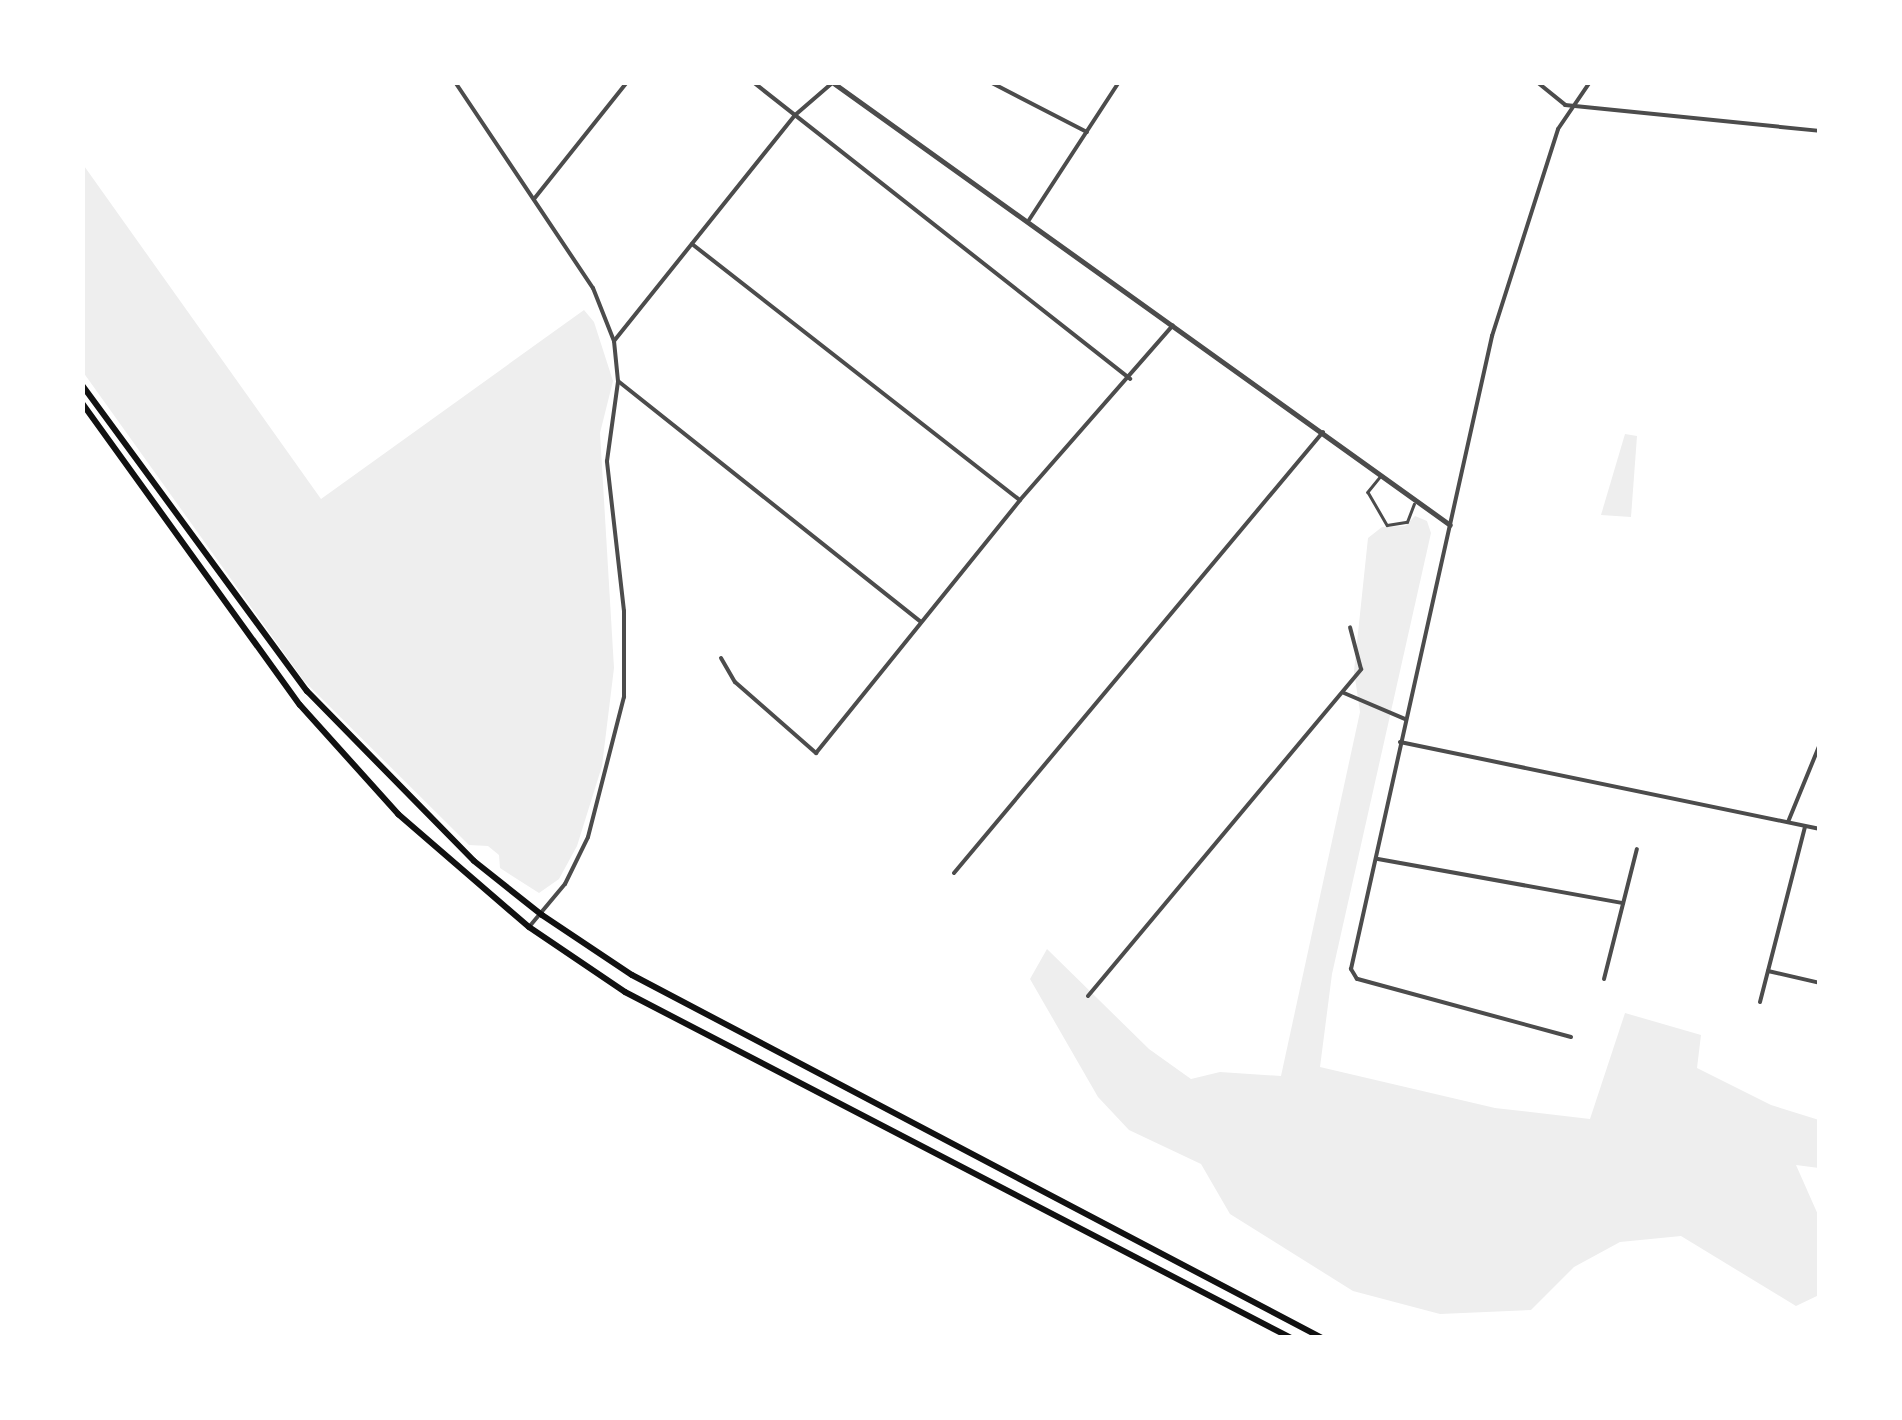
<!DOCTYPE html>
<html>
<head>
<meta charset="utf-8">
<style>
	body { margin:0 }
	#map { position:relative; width:1902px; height:1420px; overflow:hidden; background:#fff; font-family:"Roboto Condensed",sans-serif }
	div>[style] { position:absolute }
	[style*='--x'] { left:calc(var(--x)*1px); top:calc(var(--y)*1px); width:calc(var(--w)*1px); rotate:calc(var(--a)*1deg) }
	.green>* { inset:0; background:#eee }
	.service>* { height:2.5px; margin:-1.25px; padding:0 1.25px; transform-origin:1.25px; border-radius:1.25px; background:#4c4c4c }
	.minor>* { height:4px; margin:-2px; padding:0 2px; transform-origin:2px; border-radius:2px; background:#4c4c4c }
	.tertiary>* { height:5px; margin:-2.5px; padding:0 2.5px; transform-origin:2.5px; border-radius:2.5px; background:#4c4c4c }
	.primary>* { height:6px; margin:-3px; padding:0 3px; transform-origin:3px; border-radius:3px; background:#111 }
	span { translate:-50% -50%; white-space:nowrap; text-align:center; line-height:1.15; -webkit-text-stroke:9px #fff; paint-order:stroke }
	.frame { position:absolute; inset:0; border:85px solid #fff; pointer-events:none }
</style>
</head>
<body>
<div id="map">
	<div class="green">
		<i style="clip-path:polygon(82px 163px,321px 499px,584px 310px,594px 322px,613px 381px,600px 433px,614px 668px,602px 766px,577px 846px,559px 879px,539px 893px,500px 868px,499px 855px,488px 846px,469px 845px,304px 681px,83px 372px)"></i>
		<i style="clip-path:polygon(1625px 434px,1637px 436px,1631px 517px,1601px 515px)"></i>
		<i style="clip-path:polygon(1415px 516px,1427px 521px,1431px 533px,1332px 974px,1320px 1067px,1495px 1108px,1590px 1119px,1625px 1013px,1701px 1035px,1697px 1068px,1771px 1105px,1819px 1120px,1819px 1168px,1796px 1165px,1819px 1217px,1819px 1295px,1796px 1306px,1681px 1236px,1620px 1242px,1574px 1267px,1531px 1310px,1440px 1314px,1353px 1291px,1230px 1214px,1201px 1164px,1129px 1130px,1098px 1097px,1030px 979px,1047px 949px,1149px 1049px,1191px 1079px,1220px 1072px,1281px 1076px,1360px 712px,1354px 671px,1368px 538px,1382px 527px,1405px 526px)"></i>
	</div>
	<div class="service">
		<i style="--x:1381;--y:476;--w:21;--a:129"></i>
		<i style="--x:1368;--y:492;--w:38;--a:60"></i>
		<i style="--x:1387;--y:525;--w:20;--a:-9"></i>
		<i style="--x:1407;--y:522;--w:19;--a:-69"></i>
	</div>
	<div class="minor">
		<i style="--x:455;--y:82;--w:248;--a:56.2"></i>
		<i style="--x:593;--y:288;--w:57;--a:68.4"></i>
		<i style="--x:614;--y:341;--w:40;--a:84.3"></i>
		<i style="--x:618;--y:381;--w:387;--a:38.5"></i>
		<i style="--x:753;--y:82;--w:480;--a:38.2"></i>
		<i style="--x:990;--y:82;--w:109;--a:27.3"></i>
		<i style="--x:1537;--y:82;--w:36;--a:39"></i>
		<i style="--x:1565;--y:105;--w:256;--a:5.8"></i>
		<i style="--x:534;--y:199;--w:149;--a:-51.5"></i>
		<i style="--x:1029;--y:220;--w:165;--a:-56.9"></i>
		<i style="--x:692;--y:244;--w:416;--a:38"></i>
		<i style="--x:614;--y:341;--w:288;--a:-51.3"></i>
		<i style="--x:794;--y:116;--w:49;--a:-40.9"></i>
		<i style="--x:721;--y:658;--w:28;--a:60"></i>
		<i style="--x:735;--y:682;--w:108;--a:41.2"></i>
		<i style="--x:816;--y:753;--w:325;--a:-51.1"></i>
		<i style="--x:1020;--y:500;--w:232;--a:-48.8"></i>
		<i style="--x:1344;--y:693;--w:66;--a:23.1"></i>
		<i style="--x:1400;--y:742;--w:429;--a:11.7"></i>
		<i style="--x:1788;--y:822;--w:84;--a:-67.7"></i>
		<i style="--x:1378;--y:859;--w:249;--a:10.2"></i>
		<i style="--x:954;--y:873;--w:575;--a:-50.08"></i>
		<i style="--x:529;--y:927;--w:56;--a:-50.1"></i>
		<i style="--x:565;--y:884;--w:52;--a:-63.9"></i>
		<i style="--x:588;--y:837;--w:145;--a:-75.6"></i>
		<i style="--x:624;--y:697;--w:86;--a:-90"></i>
		<i style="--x:624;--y:611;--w:151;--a:-96.5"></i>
		<i style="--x:607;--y:461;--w:80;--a:-82.1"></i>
		<i style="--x:1768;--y:971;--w:53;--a:13"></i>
		<i style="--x:1604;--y:979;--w:134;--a:-75.8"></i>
		<i style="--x:1088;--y:996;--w:426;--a:-50.1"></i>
		<i style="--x:1361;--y:669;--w:43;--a:-104.7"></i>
		<i style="--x:1760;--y:1002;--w:181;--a:-75.6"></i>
		<i style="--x:1571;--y:1037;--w:222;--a:-164.8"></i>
		<i style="--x:1357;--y:979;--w:12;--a:-121"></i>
		<i style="--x:1351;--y:969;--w:649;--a:-77.44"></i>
		<i style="--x:1492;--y:336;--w:217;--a:-72.3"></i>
		<i style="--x:1558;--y:129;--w:57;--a:-55.8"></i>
	</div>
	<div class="tertiary">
		<i style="--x:832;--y:82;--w:760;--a:35.63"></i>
	</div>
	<div class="primary">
		<i style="--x:82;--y:385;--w:380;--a:53.7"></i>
		<i style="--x:307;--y:691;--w:238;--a:45.5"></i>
		<i style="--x:474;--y:861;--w:87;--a:38.5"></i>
		<i style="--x:542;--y:915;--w:108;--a:33.7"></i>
		<i style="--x:632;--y:975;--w:780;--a:27.75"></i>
		<i style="--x:82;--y:403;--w:372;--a:54.2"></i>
		<i style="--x:300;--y:705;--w:147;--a:48"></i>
		<i style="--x:398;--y:814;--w:173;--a:40.8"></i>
		<i style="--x:529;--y:927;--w:116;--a:34.1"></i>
		<i style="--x:625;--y:992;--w:751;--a:27.45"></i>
	</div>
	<div class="frame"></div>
</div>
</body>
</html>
